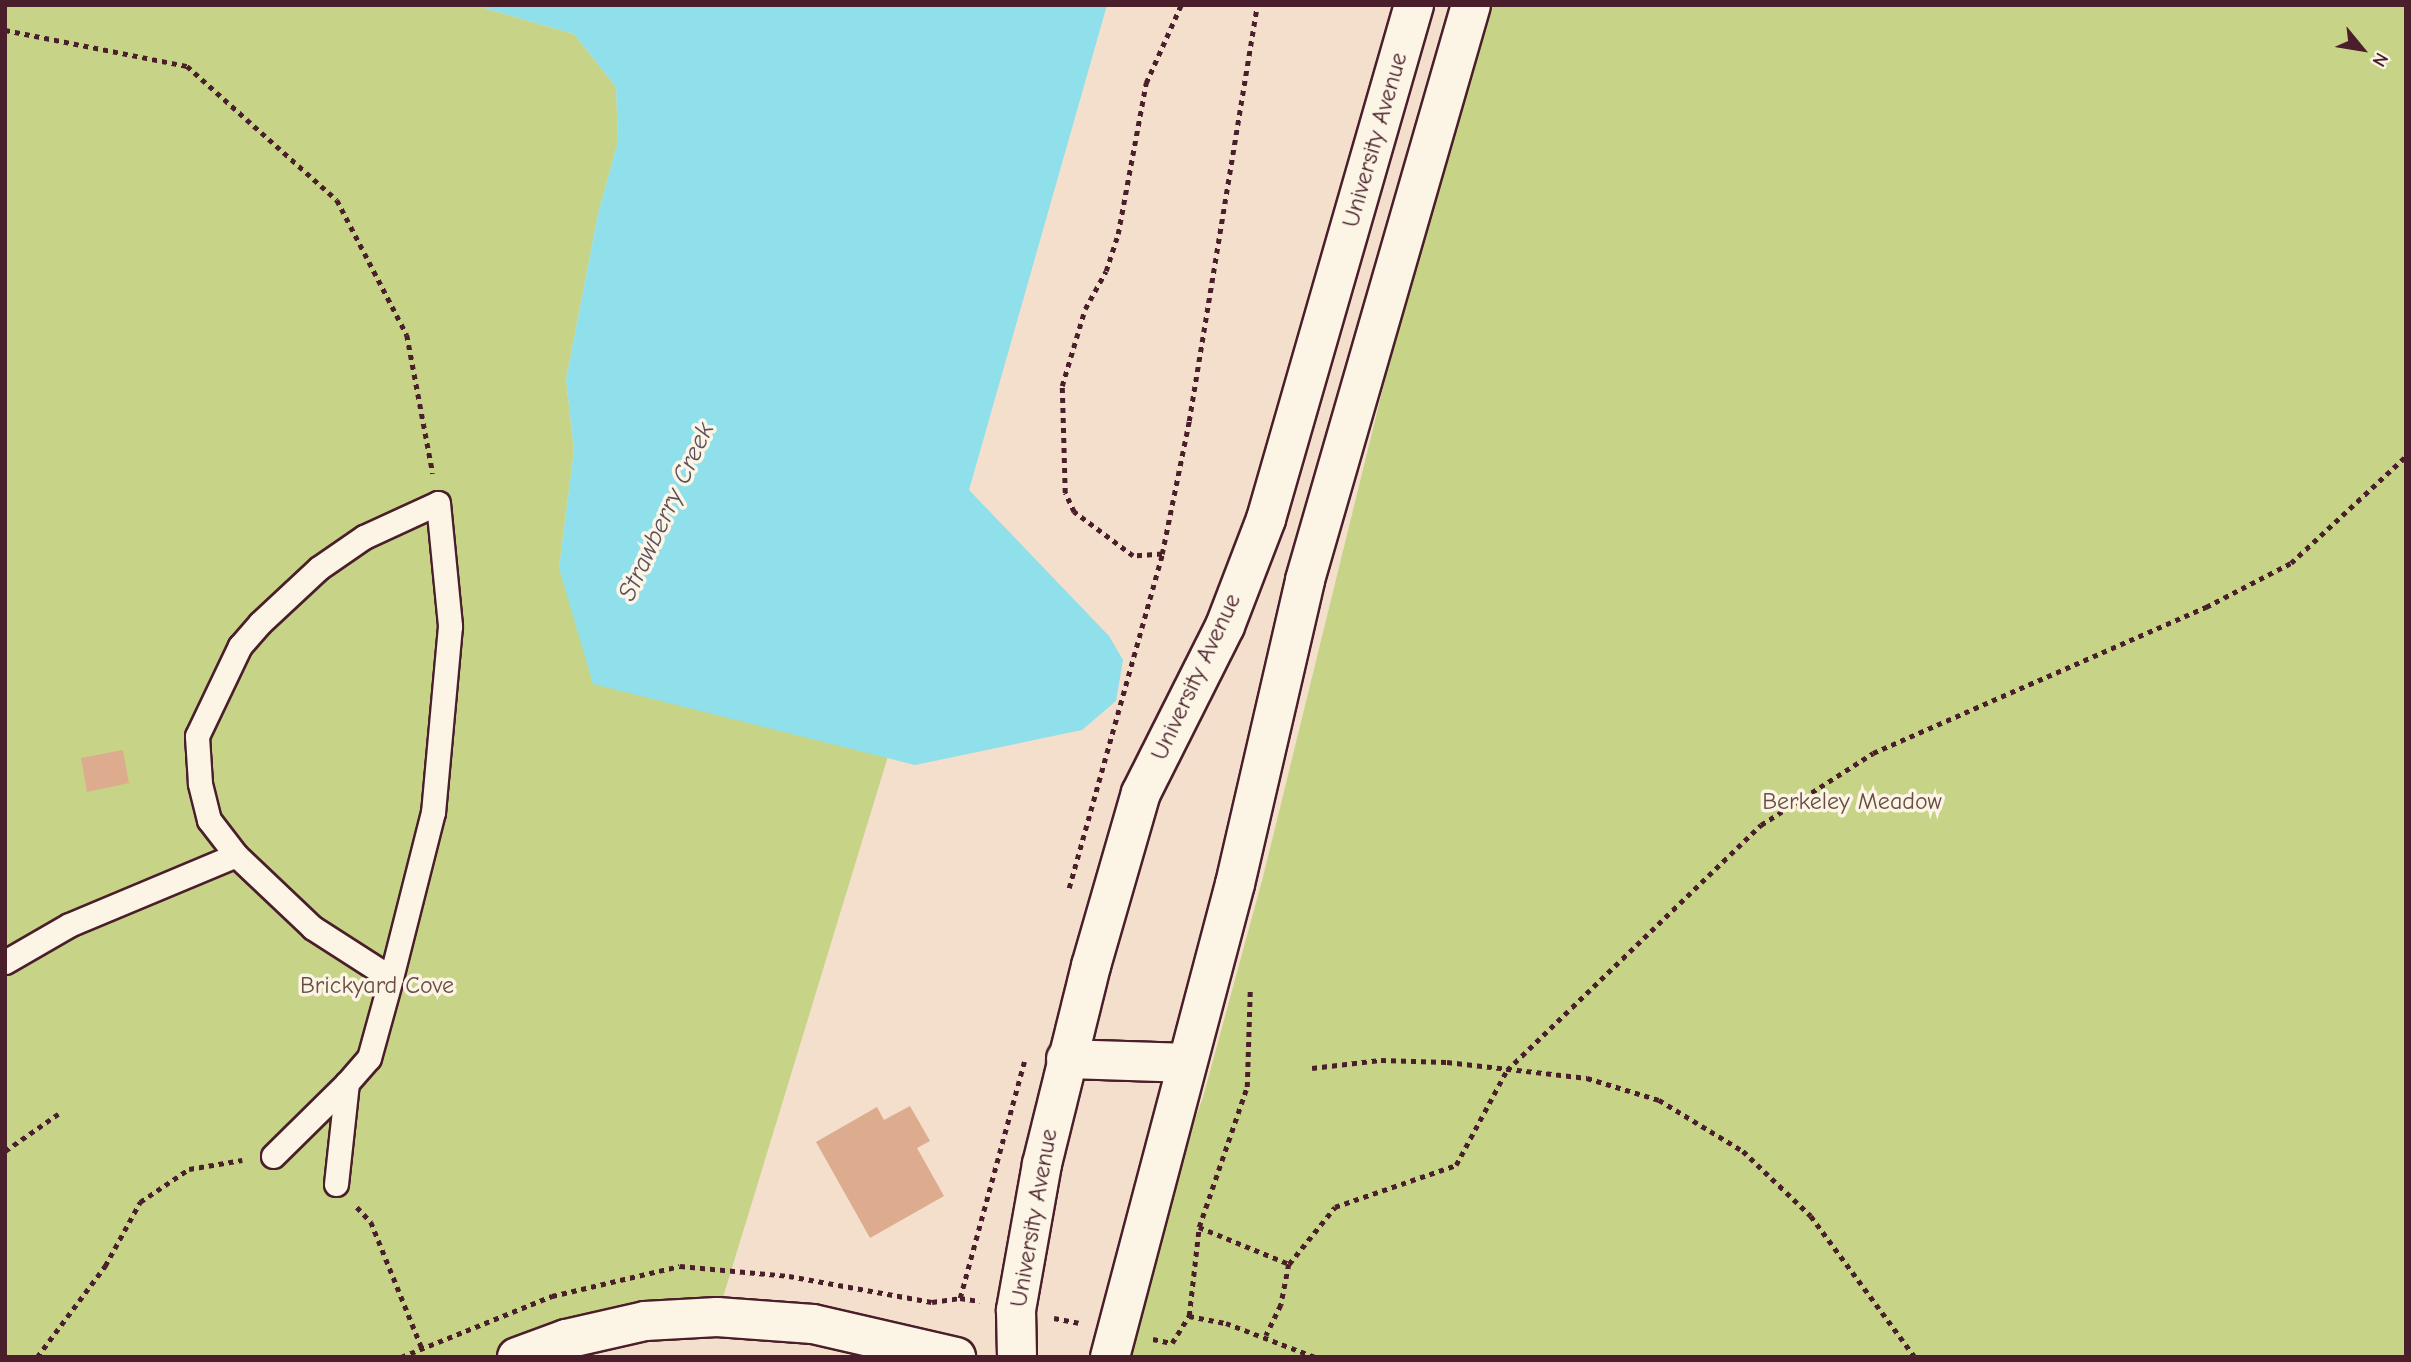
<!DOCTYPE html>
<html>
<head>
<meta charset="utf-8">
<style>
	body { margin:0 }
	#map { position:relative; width:2411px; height:1362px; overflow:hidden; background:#f3dfcb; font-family:"Comic Neue",sans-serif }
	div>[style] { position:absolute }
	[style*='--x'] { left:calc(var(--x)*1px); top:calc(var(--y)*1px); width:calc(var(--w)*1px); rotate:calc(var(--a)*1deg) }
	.green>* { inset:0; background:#c7d386 }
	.water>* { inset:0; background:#8fe0ea }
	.building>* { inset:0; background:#ddac8f }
	.path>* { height:4.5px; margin-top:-2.25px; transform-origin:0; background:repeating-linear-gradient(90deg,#4a1f2b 0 5px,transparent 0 10px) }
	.roads { filter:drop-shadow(2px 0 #4a1f2b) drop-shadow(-2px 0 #4a1f2b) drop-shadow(0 2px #4a1f2b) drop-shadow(0 -2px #4a1f2b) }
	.service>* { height:23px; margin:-11.5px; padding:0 11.5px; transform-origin:11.5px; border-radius:11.5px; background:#fcf5e5 }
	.tertiary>* { height:38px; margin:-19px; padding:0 19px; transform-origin:19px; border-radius:19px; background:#fcf5e5 }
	span { translate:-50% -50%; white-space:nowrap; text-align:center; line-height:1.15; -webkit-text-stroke:7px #fcf5e5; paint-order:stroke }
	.street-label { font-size:24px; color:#4a1f2b }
	.park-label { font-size:24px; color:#694c42 }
	.water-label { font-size:26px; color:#5b4f5b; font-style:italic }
	.frame { position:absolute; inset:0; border:7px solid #4a1f2b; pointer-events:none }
	.north { position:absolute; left:2327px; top:14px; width:70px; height:70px; -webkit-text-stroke:5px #fcf5e5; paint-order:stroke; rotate:120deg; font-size:19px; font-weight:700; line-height:28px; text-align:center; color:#4a1f2b }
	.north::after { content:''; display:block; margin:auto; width:24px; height:32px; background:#4a1f2b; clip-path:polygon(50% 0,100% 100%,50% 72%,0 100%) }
</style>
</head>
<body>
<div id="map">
	<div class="green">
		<i style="clip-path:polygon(5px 5px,473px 5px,574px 34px,616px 87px,618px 141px,598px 214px,566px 380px,574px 450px,559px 568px,889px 753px,717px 1317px,517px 1357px,5px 1357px)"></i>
		<i style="clip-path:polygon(1477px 5px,2406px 5px,2406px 1357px,1110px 1357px,1203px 1097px,1263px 877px)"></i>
	</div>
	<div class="water">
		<i style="clip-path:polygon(473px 5px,1107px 5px,969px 490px,1109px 636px,1123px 660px,1116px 701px,1082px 730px,915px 765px,593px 684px,559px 568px,574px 450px,566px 380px,598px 214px,618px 141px,616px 87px,574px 34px)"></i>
	</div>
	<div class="building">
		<i style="clip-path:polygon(123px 750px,129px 783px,87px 792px,81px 758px)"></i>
		<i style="clip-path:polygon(910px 1106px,930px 1141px,917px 1148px,944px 1196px,870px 1238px,816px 1142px,877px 1107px,884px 1120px)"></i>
	</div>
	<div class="path">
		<i style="--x:5;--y:30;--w:186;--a:11.2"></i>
		<i style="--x:187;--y:66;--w:201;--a:41.8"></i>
		<i style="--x:337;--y:200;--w:152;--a:62.6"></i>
		<i style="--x:407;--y:335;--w:141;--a:79.4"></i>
		<i style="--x:1162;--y:554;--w:29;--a:176"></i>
		<i style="--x:1133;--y:556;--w:74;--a:-143.3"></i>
		<i style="--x:1074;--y:512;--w:21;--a:-115"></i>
		<i style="--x:1065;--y:493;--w:107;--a:-91.6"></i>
		<i style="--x:1062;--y:386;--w:80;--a:-73.4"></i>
		<i style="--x:1085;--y:309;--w:43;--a:-61.1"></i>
		<i style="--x:1106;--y:271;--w:39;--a:-72"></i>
		<i style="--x:1118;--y:234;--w:154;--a:-79.5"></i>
		<i style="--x:1146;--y:83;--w:85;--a:-65.8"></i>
		<i style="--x:1069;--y:888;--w:347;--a:-74.4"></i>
		<i style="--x:1162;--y:554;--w:136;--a:-78.5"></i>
		<i style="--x:1189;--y:421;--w:422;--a:-80.7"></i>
		<i style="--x:1312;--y:1068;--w:69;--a:-6.6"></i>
		<i style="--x:1381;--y:1060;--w:66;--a:1.7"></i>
		<i style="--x:1447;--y:1062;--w:141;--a:6.5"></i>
		<i style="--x:1587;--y:1078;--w:75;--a:17"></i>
		<i style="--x:1659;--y:1100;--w:98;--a:31.3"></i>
		<i style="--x:1743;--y:1151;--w:94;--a:43.7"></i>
		<i style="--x:1811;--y:1216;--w:175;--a:53.6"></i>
		<i style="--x:5;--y:1151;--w:65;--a:-34.9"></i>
		<i style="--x:357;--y:1207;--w:21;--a:47"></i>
		<i style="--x:371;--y:1222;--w:136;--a:68"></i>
		<i style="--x:1199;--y:1227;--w:97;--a:22.3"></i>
		<i style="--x:1289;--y:1264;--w:42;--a:101"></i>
		<i style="--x:1281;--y:1305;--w:34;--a:116"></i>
		<i style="--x:1289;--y:1264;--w:73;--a:-51.1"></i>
		<i style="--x:1335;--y:1207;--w:128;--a:-19.1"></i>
		<i style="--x:1456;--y:1165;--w:108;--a:-61.8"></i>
		<i style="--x:1507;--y:1070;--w:353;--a:-44"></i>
		<i style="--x:1761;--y:825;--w:133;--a:-32.7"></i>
		<i style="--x:1873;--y:753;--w:364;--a:-23.7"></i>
		<i style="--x:2206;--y:607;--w:96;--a:-27.4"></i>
		<i style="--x:2291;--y:563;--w:157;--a:-42.9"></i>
		<i style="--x:960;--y:1298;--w:245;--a:-74.8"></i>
		<i style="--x:1189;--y:1316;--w:90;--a:-83.6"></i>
		<i style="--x:1199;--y:1227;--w:148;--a:-71.1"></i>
		<i style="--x:1247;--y:1087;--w:98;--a:-88.2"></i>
		<i style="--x:1054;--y:1318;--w:25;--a:11"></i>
		<i style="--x:1153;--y:1339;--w:19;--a:12"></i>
		<i style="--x:1172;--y:1343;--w:32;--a:-58"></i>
		<i style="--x:1189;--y:1316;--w:38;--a:11"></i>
		<i style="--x:1226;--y:1323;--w:95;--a:20.9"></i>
		<i style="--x:37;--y:1357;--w:114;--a:-53.2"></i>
		<i style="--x:105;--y:1266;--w:73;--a:-61.3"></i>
		<i style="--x:140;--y:1202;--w:59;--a:-34"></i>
		<i style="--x:189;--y:1169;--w:54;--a:-9.6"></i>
		<i style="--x:401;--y:1357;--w:163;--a:-22"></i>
		<i style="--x:552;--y:1296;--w:131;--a:-13.2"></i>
		<i style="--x:680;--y:1266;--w:109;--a:5.2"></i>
		<i style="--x:789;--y:1276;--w:145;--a:10.3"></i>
		<i style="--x:932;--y:1302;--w:28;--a:-8"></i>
		<i style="--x:960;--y:1298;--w:20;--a:9"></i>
	</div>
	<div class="roads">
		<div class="service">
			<i style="--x:5;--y:962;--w:74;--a:-30"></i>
			<i style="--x:69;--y:925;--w:181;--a:-22.7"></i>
			<i style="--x:273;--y:1156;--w:104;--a:-44.6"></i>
			<i style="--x:336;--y:1184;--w:102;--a:-83.8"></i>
			<i style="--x:347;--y:1083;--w:33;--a:-49"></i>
			<i style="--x:369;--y:1058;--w:83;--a:-74.6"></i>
			<i style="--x:391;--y:978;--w:93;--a:-147.3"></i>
			<i style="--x:313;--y:928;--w:106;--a:-136.5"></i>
			<i style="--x:236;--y:855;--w:44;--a:-127.6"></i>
			<i style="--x:209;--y:820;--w:38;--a:-104"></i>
			<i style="--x:200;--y:783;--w:47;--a:-93.7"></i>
			<i style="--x:197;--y:736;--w:100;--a:-64.5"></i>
			<i style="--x:240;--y:646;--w:30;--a:-49"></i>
			<i style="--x:260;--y:623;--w:81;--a:-43"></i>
			<i style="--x:319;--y:568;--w:55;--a:-34.6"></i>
			<i style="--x:364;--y:537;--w:81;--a:-24.7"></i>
			<i style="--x:438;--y:503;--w:124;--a:84.4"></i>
			<i style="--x:450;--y:626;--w:187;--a:95.2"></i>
			<i style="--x:433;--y:812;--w:171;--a:104.2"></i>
		</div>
		<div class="tertiary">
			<i style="--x:1066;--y:1059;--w:120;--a:1.9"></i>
			<i style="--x:517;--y:1357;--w:52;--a:-20.2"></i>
			<i style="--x:566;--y:1339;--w:81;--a:-12.8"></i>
			<i style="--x:645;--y:1321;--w:72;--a:-3.2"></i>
			<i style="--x:717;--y:1317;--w:96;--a:4.2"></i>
			<i style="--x:813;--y:1324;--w:147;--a:13"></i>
			<i style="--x:1017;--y:1357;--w:47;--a:-91.2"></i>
			<i style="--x:1016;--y:1310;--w:148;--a:-79.9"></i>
			<i style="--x:1042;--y:1164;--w:204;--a:-76.1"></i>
			<i style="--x:1091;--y:966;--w:180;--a:-73.9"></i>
			<i style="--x:1141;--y:793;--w:187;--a:-63.3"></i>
			<i style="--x:1225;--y:626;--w:115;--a:-69"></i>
			<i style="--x:1266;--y:519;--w:535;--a:-73.94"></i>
			<i style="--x:1110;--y:1357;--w:489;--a:-75.2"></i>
			<i style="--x:1235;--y:884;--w:312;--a:-77"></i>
			<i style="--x:1305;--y:580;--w:598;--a:-73.9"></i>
		</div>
	</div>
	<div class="street-label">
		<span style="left:1375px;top:140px;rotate:-74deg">University Avenue</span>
		<span style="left:1196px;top:677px;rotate:-65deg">University Avenue</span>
		<span style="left:1034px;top:1218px;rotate:-80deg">University Avenue</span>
	</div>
	<div class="park-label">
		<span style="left:1852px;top:802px">Berkeley Meadow</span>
		<span style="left:377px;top:986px">Brickyard Cove</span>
	</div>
	<div class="water-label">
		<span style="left:667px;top:512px;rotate:-65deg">Strawberry Creek</span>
	</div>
	<div class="frame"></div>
	<div class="north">N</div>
</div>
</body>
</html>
